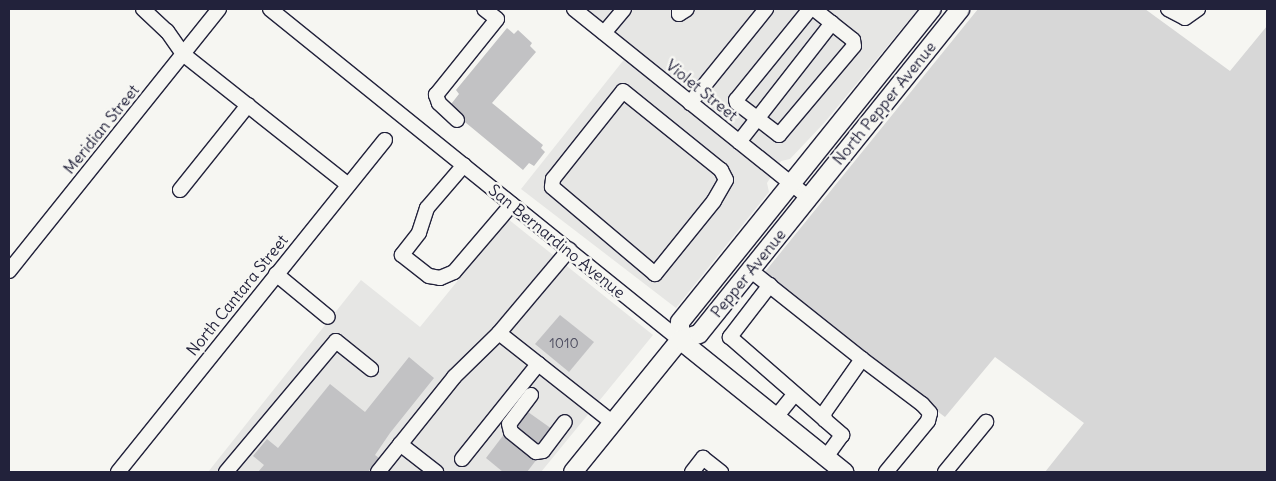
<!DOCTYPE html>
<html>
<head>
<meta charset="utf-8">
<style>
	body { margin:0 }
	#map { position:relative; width:1276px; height:481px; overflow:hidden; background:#f6f6f2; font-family:Delius,sans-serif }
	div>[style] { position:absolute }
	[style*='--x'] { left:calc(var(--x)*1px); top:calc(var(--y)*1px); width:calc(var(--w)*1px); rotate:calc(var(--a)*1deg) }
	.built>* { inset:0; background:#e6e6e4 }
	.green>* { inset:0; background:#d7d7d7 }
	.building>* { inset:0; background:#c2c2c4 }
	.roads { filter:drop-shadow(1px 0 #22223b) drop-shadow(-1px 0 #22223b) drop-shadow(0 1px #22223b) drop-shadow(0 -1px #22223b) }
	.minor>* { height:14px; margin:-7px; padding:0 7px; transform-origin:7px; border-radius:7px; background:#f6f6f2 }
	.major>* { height:18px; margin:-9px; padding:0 9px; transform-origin:9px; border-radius:9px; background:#f6f6f2 }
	span { translate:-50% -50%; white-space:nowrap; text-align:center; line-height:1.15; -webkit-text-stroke:5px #f6f6f2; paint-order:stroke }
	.number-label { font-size:14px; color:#4a4a5d }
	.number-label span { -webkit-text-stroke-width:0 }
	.street-label { font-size:16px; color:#22223b }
	.frame { position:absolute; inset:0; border:10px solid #22223b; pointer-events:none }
</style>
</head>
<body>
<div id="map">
	<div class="built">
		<i style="clip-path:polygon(587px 9px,918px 9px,825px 122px,790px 159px,781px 161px,767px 183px,769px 192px,676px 308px,521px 189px,634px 47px)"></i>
		<i style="clip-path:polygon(508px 219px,653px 335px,541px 472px,208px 472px,361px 280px,420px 327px)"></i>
	</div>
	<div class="green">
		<i style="clip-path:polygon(978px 9px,1145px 9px,1230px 71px,1267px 26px,1267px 472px,1045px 472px,1084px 423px,995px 357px,945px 417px,760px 278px)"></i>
	</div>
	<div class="building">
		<i style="clip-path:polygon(507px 28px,514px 34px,518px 30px,532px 43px,530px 46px,536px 52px,492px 103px,543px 145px,541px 148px,545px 152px,534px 166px,529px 163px,523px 170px,448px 108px,459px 94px,456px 90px)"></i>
		<i style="clip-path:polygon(560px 315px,594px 342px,569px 372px,535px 344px)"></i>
		<i style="clip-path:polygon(409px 357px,434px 378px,390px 433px,375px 455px,379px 458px,368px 472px,258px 472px,264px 465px,253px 456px,267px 439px,278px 448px,330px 384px,365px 412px)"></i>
		<i style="clip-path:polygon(528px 412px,552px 429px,537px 447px,515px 429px)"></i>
		<i style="clip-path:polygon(505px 433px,537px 459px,527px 472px,503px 472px,486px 458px)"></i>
	</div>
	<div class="roads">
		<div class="minor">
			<i style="--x:143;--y:9;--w:33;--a:43"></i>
			<i style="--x:167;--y:31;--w:28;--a:55"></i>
			<i style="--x:183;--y:54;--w:211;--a:38.4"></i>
			<i style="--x:270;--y:9;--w:527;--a:38.91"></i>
			<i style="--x:574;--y:9;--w:300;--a:38.8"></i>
			<i style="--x:679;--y:9;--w:5;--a:90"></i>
			<i style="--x:679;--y:14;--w:9;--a:-32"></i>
			<i style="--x:810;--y:9;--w:117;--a:129.1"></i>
			<i style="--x:736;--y:100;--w:3;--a:72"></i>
			<i style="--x:737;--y:103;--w:53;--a:37.3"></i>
			<i style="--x:779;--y:135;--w:116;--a:-49.9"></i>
			<i style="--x:854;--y:46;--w:6;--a:-99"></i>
			<i style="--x:853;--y:40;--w:50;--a:-141.5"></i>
			<i style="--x:1168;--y:9;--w:19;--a:28"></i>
			<i style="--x:1185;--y:18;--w:16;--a:-35"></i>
			<i style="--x:604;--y:33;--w:31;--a:-50"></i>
			<i style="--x:623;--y:91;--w:126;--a:38.9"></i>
			<i style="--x:721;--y:170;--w:11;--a:63"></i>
			<i style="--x:726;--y:180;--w:24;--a:120"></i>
			<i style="--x:714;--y:201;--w:94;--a:128.9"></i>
			<i style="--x:655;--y:274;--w:135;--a:-139.8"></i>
			<i style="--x:552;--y:187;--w:8;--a:-83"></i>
			<i style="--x:553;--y:179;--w:112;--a:-51.5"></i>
			<i style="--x:690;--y:103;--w:121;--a:-51"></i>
			<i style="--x:457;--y:120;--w:25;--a:-137"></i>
			<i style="--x:439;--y:103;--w:9;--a:-111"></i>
			<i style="--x:436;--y:95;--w:97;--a:-51.2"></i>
			<i style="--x:497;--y:19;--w:16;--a:-142"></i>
			<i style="--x:739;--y:142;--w:151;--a:-52"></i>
			<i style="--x:464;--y:165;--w:57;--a:130.7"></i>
			<i style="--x:427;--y:208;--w:26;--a:108"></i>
			<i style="--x:419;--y:233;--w:28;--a:128"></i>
			<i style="--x:402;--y:255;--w:34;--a:38"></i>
			<i style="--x:429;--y:276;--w:11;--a:10"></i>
			<i style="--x:440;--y:278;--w:15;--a:-23"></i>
			<i style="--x:454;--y:272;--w:89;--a:-49.5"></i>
			<i style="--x:180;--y:190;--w:109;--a:-51.3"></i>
			<i style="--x:750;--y:270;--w:143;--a:38.5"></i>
			<i style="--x:862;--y:359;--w:66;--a:125.1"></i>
			<i style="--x:824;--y:413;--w:7;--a:82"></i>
			<i style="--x:825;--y:420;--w:23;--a:41"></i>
			<i style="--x:842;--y:435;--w:27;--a:126"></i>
			<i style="--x:9;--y:271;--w:336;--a:-51.3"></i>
			<i style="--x:276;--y:274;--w:67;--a:39.6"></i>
			<i style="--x:770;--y:285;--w:66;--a:127.6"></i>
			<i style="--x:730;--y:337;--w:126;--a:41.1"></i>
			<i style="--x:499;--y:333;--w:145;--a:38.3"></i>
			<i style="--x:862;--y:359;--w:75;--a:36.9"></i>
			<i style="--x:922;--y:404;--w:12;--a:48"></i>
			<i style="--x:930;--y:413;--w:8;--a:104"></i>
			<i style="--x:928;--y:421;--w:66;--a:129.5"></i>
			<i style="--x:531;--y:395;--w:36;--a:127"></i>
			<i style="--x:509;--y:424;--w:8;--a:76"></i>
			<i style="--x:511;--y:432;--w:32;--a:39"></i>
			<i style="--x:536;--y:452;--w:7;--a:-8"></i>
			<i style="--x:543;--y:451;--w:36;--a:-53"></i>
			<i style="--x:776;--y:417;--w:28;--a:-51"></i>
			<i style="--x:400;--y:444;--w:46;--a:37.9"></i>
			<i style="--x:462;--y:459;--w:122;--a:-51.3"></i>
			<i style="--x:118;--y:472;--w:426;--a:-51.2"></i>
			<i style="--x:226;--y:472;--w:171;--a:-50"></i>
			<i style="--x:336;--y:341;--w:45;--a:38.7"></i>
			<i style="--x:378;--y:472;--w:122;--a:-51.3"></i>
			<i style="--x:454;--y:377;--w:63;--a:-44.4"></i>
			<i style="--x:499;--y:333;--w:109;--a:-49.9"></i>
			<i style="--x:692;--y:472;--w:18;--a:-52"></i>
			<i style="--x:703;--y:458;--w:23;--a:38"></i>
			<i style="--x:945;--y:472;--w:65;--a:-50.6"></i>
		</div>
		<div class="major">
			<i style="--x:680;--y:340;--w:18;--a:-90"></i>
			<i style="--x:680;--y:322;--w:402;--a:-51.2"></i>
			<i style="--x:680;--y:340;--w:211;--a:38.8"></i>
			<i style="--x:573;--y:472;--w:170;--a:-51"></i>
			<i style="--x:680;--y:340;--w:20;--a:-18"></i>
			<i style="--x:699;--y:334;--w:417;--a:-51.2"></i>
		</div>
	</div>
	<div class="number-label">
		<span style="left:564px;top:343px">1010</span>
	</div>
	<div class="street-label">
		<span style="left:702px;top:90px;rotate:39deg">Violet Street</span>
		<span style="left:884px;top:103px;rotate:-51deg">North Pepper Avenue</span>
		<span style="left:101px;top:129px;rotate:-51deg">Meridian Street</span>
		<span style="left:557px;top:241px;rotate:39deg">San Bernardino Avenue</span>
		<span style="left:748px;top:273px;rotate:-51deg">Pepper Avenue</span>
		<span style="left:237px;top:295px;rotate:-51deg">North Cantara Street</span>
	</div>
	<div class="frame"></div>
</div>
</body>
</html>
